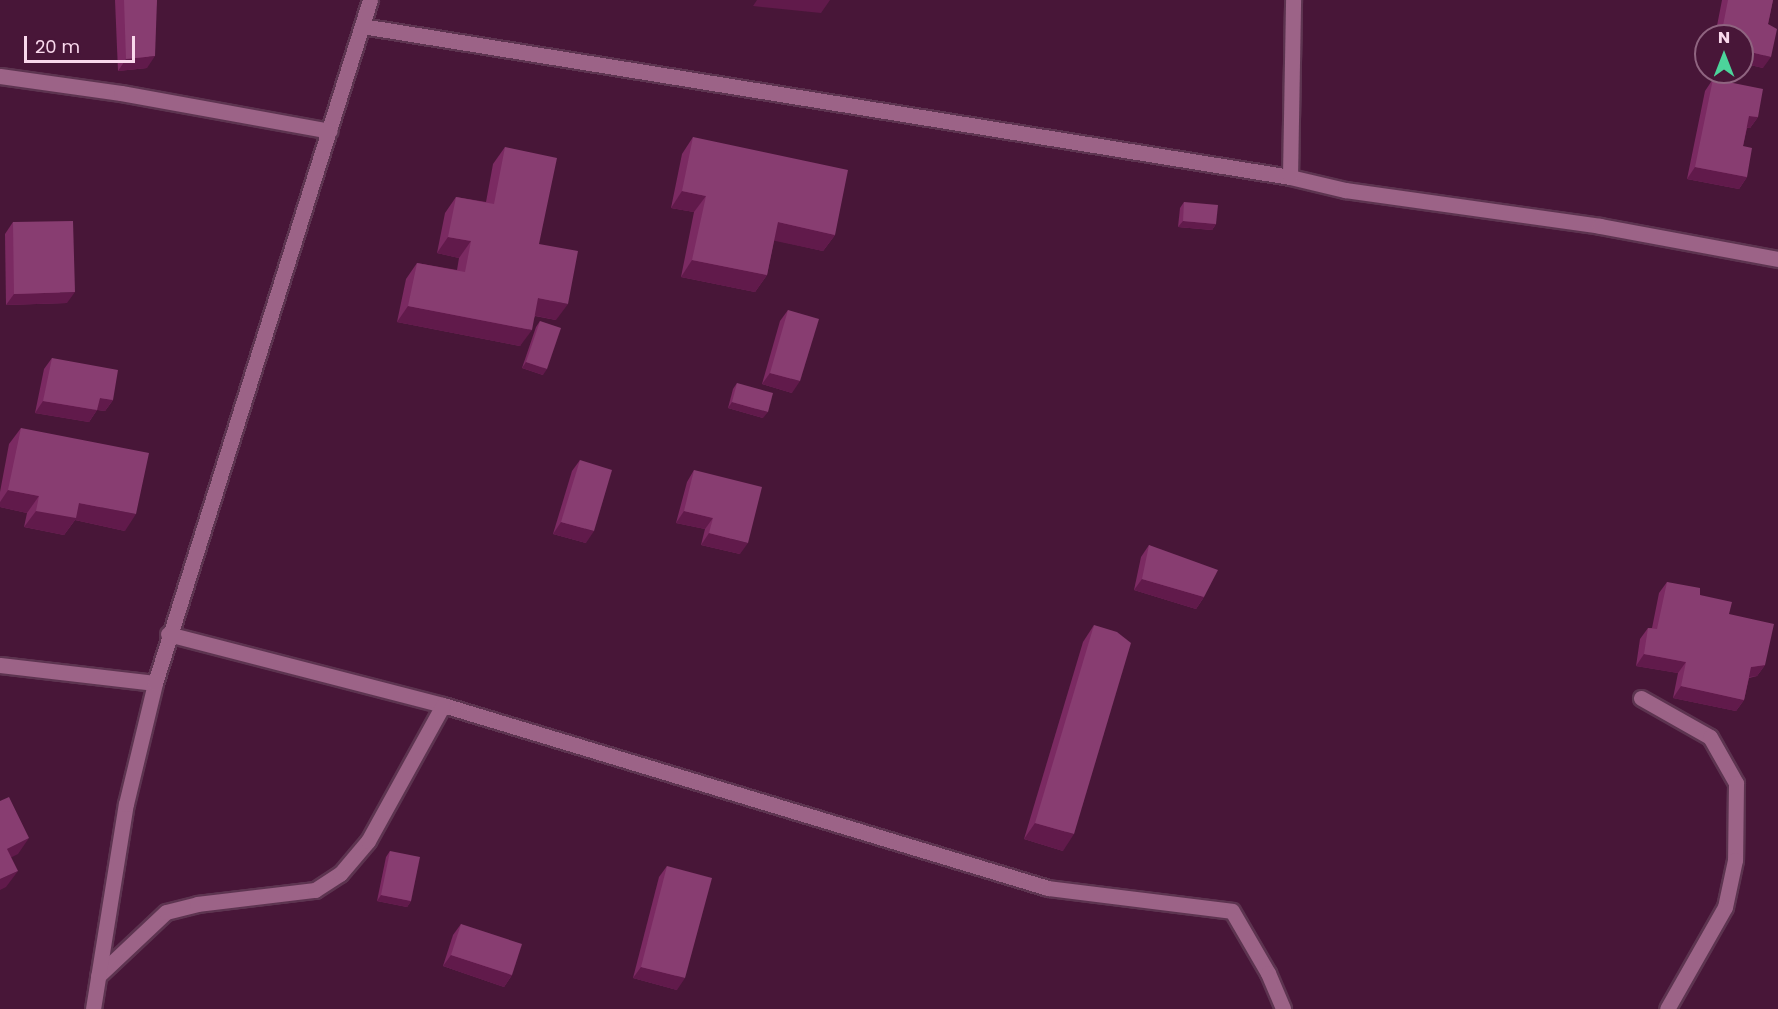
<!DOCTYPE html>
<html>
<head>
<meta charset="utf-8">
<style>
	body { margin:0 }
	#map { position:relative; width:1778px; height:1009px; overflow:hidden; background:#481638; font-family:Poppins,sans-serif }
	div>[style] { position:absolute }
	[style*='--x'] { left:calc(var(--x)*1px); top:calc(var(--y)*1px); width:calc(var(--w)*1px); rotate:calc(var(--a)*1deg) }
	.roads { filter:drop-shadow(2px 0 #5d3450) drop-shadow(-2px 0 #5d3450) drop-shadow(0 2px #5d3450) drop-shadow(0 -2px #5d3450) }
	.minor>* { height:15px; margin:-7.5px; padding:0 7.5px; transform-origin:7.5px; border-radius:7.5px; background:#9c6387 }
	.wall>* { inset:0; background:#7b2a62 }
	.shaded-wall>* { inset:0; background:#611a4b }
	.building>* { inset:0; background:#883d71 }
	span { translate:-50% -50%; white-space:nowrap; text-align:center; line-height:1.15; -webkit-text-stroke:4.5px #481638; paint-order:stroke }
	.north { position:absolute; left:1694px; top:24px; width:60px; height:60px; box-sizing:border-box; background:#481638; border:2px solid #8f6480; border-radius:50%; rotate:0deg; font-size:16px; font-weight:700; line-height:24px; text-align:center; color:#f9d8ec }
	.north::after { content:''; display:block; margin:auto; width:21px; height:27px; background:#4cd49b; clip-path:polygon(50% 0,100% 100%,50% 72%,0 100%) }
	.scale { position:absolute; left:24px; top:36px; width:111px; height:27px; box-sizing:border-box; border:3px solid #f9d8ec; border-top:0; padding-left:8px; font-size:18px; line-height:21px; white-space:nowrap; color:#f9d8ec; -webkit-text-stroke:4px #481638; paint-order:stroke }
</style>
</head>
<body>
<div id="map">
	<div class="roads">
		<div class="minor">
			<i style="--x:362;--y:26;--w:940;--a:9.24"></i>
			<i style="--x:1290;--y:177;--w:57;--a:13.3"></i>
			<i style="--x:1345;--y:190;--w:258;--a:8"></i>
			<i style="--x:1600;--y:226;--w:181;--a:10.5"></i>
			<i style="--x:0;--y:76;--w:122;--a:8"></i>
			<i style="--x:121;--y:93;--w:212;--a:10.3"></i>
			<i style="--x:1290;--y:177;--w:177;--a:-89"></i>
			<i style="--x:168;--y:634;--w:284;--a:14.5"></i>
			<i style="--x:443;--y:705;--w:632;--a:16.83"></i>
			<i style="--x:1048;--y:888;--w:185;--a:7.1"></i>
			<i style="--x:1232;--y:911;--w:72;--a:59.9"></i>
			<i style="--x:1268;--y:973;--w:39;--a:67"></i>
			<i style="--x:0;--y:665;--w:156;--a:6.6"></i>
			<i style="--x:1641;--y:698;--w:79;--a:29.5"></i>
			<i style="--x:1710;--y:737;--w:53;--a:60.5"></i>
			<i style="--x:1736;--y:783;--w:77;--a:90.7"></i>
			<i style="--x:1735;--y:860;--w:48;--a:102"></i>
			<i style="--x:1725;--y:907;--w:117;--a:119.6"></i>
			<i style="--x:98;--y:976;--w:93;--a:-43.3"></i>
			<i style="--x:166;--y:912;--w:32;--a:-14"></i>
			<i style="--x:197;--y:904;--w:119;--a:-6.8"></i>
			<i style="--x:315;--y:890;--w:30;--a:-33"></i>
			<i style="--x:340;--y:874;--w:43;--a:-49.7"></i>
			<i style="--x:368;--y:841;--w:155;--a:-61.1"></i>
			<i style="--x:93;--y:1009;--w:208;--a:-80.9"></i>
			<i style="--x:126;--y:804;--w:124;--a:-76.5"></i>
			<i style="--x:155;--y:683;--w:716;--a:-72.53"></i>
		</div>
	</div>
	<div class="wall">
		<i style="clip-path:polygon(115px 0,157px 0,147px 68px,118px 71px)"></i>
		<i style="clip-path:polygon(1722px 0,1773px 0,1768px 24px,1763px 68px,1742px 63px,1742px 36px,1715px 36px)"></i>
		<i style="clip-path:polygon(1713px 79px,1758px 117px,1750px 128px,1747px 128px,1743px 146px,1747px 177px,1739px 189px,1687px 179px,1705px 91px)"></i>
		<i style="clip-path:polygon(693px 137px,835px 235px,823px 251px,774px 240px,767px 275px,755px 292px,681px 277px,694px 212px,671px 208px,682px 154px)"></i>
		<i style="clip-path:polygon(505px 147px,539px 244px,556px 320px,535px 316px,520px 346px,397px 322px,406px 279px,417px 263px,457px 270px,459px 258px,437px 253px,445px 213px,456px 197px,486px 202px,493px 164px)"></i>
		<i style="clip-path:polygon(1184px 202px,1216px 224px,1212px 230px,1178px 227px,1180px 208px)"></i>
		<i style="clip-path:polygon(13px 222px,67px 303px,6px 305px,5px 234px)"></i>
		<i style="clip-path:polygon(788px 310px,792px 393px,762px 384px,780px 321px)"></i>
		<i style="clip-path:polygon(540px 321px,543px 375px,522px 368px,536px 327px)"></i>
		<i style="clip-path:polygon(52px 358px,113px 400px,105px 411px,97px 410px,89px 422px,35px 413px,44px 369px)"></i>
		<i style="clip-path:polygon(737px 383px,763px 418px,728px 408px,733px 389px)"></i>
		<i style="clip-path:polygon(21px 428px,125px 531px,75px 520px,64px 535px,24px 527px,27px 513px,0 507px,0 492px,9px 444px)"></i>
		<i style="clip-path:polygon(580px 460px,586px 543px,553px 534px,572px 471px)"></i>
		<i style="clip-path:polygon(694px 470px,740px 554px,701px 545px,705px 529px,676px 523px,687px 482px)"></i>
		<i style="clip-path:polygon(1149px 545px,1204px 597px,1196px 609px,1134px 590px,1141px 557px)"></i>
		<i style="clip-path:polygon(1667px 582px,1700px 595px,1729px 614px,1765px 665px,1757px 676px,1749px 678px,1744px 700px,1736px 711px,1673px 698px,1678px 673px,1636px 666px,1640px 639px,1648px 628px,1652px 628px,1659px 593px)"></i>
		<i style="clip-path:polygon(1094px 625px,1063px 851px,1024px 839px,1083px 642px)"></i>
		<i style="clip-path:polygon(390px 851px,411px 901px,407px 907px,377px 901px,386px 857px)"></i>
		<i style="clip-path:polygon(667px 866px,677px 990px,633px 978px,659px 877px)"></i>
		<i style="clip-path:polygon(461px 924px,512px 975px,504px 987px,443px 966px,453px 935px)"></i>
	</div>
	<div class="shaded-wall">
		<i style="clip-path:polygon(757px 0,830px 0,821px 13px,753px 6px)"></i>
		<i style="clip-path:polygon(1742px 50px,1771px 57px,1763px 68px,1742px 63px)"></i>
		<i style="clip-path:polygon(155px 56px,147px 68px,118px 71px,126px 59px)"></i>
		<i style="clip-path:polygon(1749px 116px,1758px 117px,1750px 128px,1741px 127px)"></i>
		<i style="clip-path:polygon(1695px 167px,1747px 177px,1739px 189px,1687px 179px)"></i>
		<i style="clip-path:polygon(682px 191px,706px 196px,694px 212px,671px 208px)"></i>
		<i style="clip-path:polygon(1183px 221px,1216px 224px,1212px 230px,1178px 227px)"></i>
		<i style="clip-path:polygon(778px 222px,835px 235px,823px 251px,766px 239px)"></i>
		<i style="clip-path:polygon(448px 237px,471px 241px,459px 258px,437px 253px)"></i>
		<i style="clip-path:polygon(692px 260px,767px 275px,755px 292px,681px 277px)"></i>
		<i style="clip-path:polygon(75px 292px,67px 303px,6px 305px,14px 294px)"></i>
		<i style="clip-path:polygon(538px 298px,568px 304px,556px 320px,527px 314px)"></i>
		<i style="clip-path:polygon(408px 306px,532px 330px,520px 346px,397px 322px)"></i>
		<i style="clip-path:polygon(526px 362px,547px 369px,543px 375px,522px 368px)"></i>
		<i style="clip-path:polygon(770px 373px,800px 381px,792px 393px,762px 384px)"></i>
		<i style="clip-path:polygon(100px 398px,113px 400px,105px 411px,92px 409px)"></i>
		<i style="clip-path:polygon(43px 401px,97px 410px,89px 422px,35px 413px)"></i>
		<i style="clip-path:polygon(732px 402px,768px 412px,763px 418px,728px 408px)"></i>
		<i style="clip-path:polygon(8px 490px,39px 496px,27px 513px,0 507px,0 502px)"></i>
		<i style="clip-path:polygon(79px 503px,136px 514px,125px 531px,75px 520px,64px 535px,24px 527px,36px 511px)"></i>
		<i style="clip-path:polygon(684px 511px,713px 518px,705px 529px,676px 523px)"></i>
		<i style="clip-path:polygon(561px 522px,594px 531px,586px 543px,553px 534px)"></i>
		<i style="clip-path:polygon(709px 533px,748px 543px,740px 554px,701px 545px)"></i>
		<i style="clip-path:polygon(1142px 579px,1204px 597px,1196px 609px,1134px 590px)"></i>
		<i style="clip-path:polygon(1644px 654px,1686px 662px,1678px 673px,1636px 666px)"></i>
		<i style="clip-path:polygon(1765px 665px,1757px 676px,1743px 678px,1751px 667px)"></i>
		<i style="clip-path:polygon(1681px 686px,1744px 700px,1736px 711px,1673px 698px)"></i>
		<i style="clip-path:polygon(1035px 823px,1074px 834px,1063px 851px,1024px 839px)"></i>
		<i style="clip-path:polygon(29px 838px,18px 854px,0 863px,7px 849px)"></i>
		<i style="clip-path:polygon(18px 871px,6px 887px,0 890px,0 879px)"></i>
		<i style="clip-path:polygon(381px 895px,411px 901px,407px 907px,377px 901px)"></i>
		<i style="clip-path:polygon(451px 955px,512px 975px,504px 987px,443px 966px)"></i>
		<i style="clip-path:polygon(641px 967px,685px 978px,677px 990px,633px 978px)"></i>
	</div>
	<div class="building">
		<i style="clip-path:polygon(124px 0,157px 0,155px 56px,126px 59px)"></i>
		<i style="clip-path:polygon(1728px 0,1773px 0,1768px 24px,1777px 29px,1771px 57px,1742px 50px,1742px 36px,1721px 36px)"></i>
		<i style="clip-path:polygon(1713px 79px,1763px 89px,1758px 117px,1749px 116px,1743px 146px,1752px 148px,1747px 177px,1695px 167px)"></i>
		<i style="clip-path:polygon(693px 137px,848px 170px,835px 235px,778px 222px,767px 275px,692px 260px,706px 196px,682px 191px)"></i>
		<i style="clip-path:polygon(505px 147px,557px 158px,539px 244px,578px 251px,568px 304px,538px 298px,532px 330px,408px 306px,417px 263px,465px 272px,471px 241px,448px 237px,456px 197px,494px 204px)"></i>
		<i style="clip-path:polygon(1184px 202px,1218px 205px,1216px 224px,1183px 221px)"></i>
		<i style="clip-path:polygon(73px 221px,75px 292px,14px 294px,13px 222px)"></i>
		<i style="clip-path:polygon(788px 310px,819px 319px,800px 381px,770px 373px)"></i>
		<i style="clip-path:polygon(540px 321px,561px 328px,547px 369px,526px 362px)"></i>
		<i style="clip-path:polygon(52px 358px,118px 370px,113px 400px,100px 398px,97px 410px,43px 401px)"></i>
		<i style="clip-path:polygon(737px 383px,773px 393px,768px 412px,732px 402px)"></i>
		<i style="clip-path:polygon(21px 428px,149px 453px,136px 514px,79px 503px,76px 518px,36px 511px,39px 496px,8px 490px)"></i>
		<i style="clip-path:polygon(580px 460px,612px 470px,594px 531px,561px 522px)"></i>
		<i style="clip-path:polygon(694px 470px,762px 487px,748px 543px,709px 533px,713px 518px,684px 511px)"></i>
		<i style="clip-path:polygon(1149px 545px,1218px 570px,1204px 597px,1142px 579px)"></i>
		<i style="clip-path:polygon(1667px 582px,1700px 588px,1700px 595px,1732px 602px,1729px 614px,1774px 624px,1765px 665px,1751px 667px,1744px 700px,1681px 686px,1686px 662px,1644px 654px,1648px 628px,1657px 629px)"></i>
		<i style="clip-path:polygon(1094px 625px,1117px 632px,1131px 643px,1074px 834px,1035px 823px)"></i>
		<i style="clip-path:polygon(9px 797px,29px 838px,7px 849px,18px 871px,0 879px,0 801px)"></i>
		<i style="clip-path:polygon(390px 851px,420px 857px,411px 901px,381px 895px)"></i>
		<i style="clip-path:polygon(667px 866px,712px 878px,685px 978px,641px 967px)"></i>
		<i style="clip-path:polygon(461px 924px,522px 944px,512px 975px,451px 955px)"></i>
	</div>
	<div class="north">N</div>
	<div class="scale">20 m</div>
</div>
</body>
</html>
